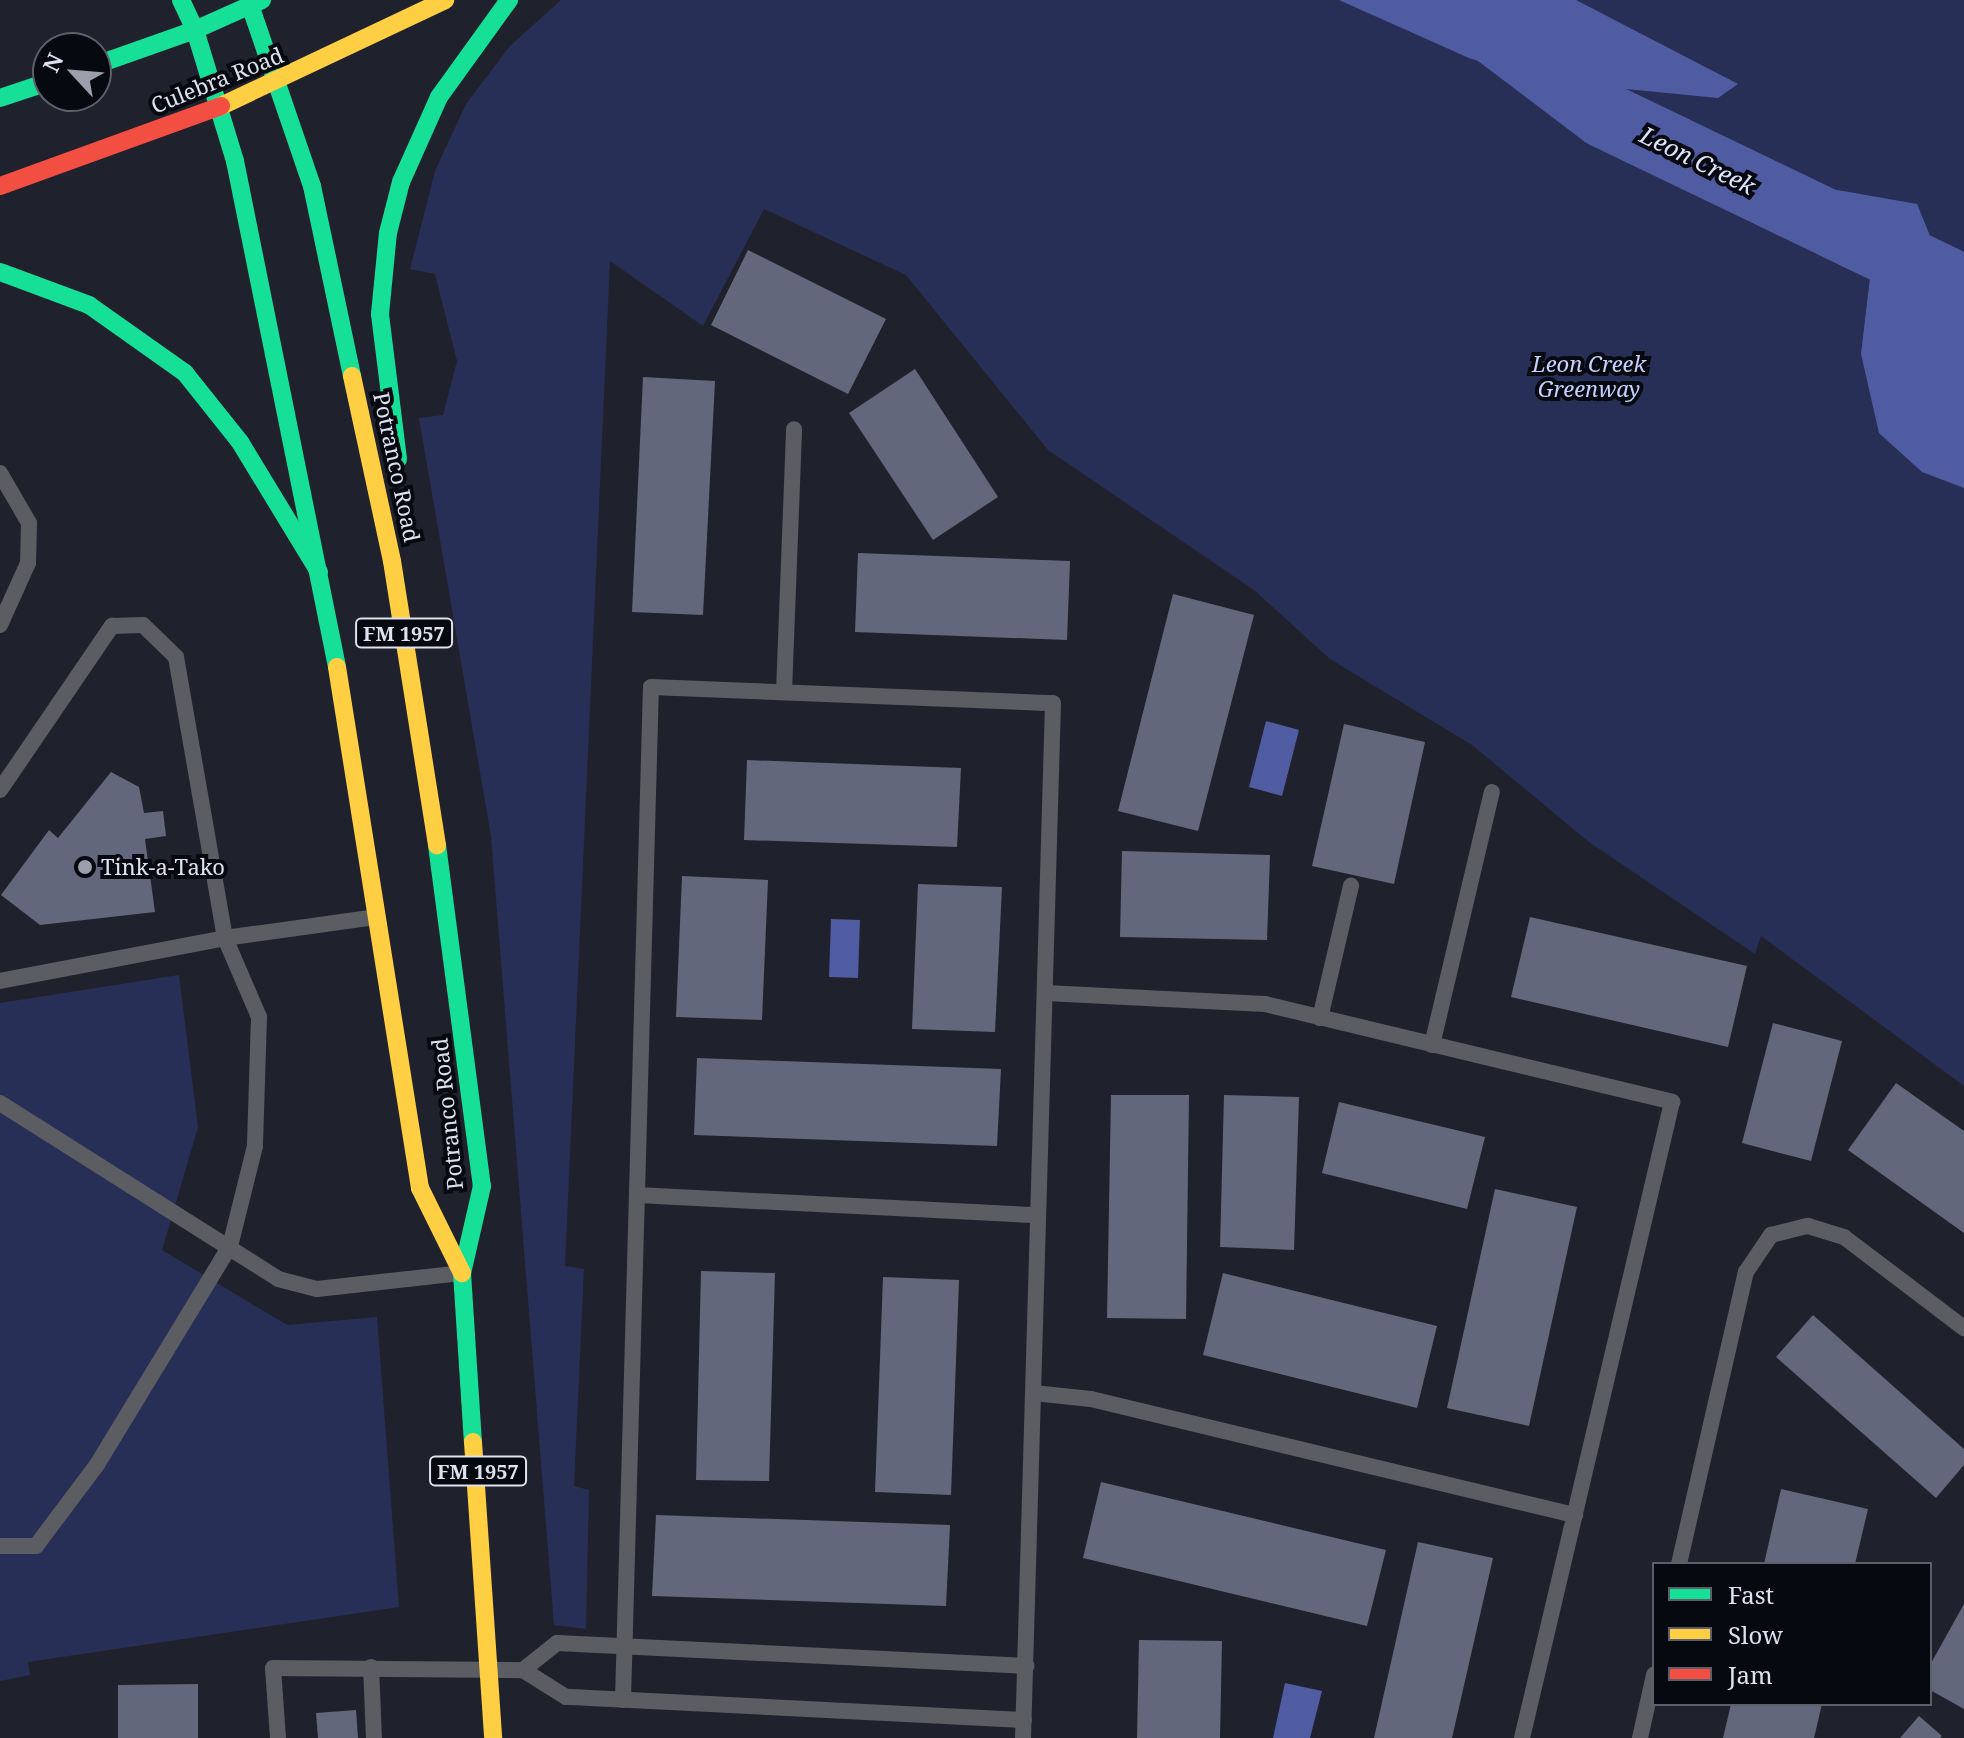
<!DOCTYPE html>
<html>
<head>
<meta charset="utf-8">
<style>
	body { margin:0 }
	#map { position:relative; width:1964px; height:1738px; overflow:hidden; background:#1f222c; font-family:"Noto Serif",serif }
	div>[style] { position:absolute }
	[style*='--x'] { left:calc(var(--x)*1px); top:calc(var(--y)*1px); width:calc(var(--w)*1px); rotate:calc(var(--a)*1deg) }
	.green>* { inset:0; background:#282f57 }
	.water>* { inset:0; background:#505ca2 }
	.river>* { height:66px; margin:-33px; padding:0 33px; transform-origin:33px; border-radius:33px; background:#505ca2 }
	.building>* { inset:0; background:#62677b }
	.lane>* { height:16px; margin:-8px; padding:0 8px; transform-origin:8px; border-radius:8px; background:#5b5d62 }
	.fast>* { height:18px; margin:-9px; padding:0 9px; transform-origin:9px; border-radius:9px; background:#16e098 }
	.slow>* { height:18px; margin:-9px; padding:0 9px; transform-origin:9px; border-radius:9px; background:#ffcf43 }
	.jam>* { height:18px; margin:-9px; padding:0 9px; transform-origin:9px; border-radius:9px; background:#f24e42 }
	.dots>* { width:22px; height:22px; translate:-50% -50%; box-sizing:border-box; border:4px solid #070911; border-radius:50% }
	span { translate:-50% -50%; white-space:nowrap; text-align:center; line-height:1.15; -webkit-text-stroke:8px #070911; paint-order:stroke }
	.shield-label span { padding:2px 6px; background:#070911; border:2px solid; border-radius:6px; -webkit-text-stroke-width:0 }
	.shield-label { font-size:20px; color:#dee2ef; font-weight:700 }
	.street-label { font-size:22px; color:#dee2ef }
	.park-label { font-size:22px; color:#c7d2fc; font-style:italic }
	.poi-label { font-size:22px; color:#dee2ef }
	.left { translate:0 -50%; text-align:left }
	.water-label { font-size:24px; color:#dee4f9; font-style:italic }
	.legend { position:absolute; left:1652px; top:1562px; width:280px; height:144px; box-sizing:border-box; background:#070911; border:2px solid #5d606a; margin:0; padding:10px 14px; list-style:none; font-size:24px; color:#dee2ef }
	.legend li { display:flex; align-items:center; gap:16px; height:40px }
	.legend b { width:40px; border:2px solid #5d606a }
	.north { position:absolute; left:32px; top:32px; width:80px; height:80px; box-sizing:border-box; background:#070911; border:2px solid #5d606a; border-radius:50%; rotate:296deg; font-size:22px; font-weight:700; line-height:32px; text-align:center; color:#dee2ef }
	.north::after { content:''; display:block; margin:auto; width:28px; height:36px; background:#9b9fab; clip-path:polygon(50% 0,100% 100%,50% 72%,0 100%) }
</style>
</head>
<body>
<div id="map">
	<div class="green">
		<i style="clip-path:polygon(561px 0,1964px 0,1964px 1086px,1761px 936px,1755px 954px,1589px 842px,1472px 745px,1330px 659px,1254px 590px,1048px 450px,906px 275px,764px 209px,703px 326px,610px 261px,565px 1266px,584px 1269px,574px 1486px,589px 1490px,586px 1629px,554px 1625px,491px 836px,419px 418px,443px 415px,457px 361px,435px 274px,410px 269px,435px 171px,466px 104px,510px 46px)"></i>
		<i style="clip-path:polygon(179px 975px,198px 1127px,162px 1250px,287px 1325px,377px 1317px,399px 1607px,28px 1662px,30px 1675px,0 1681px,0 1003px)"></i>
	</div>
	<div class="water">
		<i style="clip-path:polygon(1339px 0,1576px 0,1738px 84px,1718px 98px,1544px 81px,1469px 58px)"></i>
		<i style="clip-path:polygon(1826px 188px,1917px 204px,1935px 248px,1964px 262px,1964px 488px,1922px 472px,1879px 433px,1861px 354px,1871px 269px,1859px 228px)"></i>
		<i style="clip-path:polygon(1266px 721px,1299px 730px,1282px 796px,1249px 787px)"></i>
		<i style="clip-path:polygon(831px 919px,860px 920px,858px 978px,829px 977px)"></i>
		<i style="clip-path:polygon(1285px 1683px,1322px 1691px,1310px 1738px,1273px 1738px)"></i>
	</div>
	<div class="river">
		<i style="--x:1452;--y:0;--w:191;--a:37.1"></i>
		<i style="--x:1604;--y:115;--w:399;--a:25.7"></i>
	</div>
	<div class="building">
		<i style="clip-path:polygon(748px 250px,886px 319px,848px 394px,711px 325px)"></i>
		<i style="clip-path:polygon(915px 369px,998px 497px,933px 540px,849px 413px)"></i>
		<i style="clip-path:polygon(643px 377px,715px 381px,703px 615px,632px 612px)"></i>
		<i style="clip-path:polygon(858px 553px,1070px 561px,1067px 640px,855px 632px)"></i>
		<i style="clip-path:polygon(1173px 594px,1254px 615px,1198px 831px,1118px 811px)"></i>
		<i style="clip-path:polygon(1344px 724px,1425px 742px,1394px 884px,1312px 866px)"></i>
		<i style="clip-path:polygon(747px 760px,961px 768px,957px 847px,744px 840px)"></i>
		<i style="clip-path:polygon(111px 772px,139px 787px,144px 813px,163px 811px,166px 836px,145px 839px,155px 912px,40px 925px,1px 895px,49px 830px,58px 838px)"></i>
		<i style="clip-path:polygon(1122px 851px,1270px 855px,1267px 940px,1120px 937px)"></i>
		<i style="clip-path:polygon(682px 876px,768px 880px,762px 1020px,676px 1017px)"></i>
		<i style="clip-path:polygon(918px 884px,1002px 887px,995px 1032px,912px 1029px)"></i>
		<i style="clip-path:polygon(1530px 917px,1747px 966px,1728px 1047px,1511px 997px)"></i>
		<i style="clip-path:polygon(1773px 1023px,1842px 1041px,1811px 1161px,1742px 1143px)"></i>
		<i style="clip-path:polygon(697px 1058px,1001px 1069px,997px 1146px,694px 1135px)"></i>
		<i style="clip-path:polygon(1896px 1083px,1964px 1131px,1964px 1233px,1848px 1150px)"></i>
		<i style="clip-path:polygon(1111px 1095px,1189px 1095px,1186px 1319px,1107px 1318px)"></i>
		<i style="clip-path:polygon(1224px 1095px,1299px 1097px,1294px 1250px,1220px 1247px)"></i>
		<i style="clip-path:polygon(1339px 1102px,1485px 1137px,1467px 1209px,1322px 1173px)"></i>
		<i style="clip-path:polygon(1495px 1189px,1577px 1207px,1529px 1426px,1447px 1408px)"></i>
		<i style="clip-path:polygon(701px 1271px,775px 1273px,769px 1481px,696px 1480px)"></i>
		<i style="clip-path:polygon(1223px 1273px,1437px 1326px,1417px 1408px,1203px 1355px)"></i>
		<i style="clip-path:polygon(883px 1277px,959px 1280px,951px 1495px,875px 1492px)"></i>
		<i style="clip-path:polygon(1813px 1315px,1964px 1449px,1964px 1465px,1936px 1498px,1776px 1357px)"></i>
		<i style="clip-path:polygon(1101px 1482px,1386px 1550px,1367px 1626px,1083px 1558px)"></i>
		<i style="clip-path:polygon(1781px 1489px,1868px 1509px,1855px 1564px,1764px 1564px)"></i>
		<i style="clip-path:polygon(656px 1515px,950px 1525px,946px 1606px,652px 1596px)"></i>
		<i style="clip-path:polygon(1418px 1542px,1493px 1558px,1452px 1738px,1374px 1738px)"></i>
		<i style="clip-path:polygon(1964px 1604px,1964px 1709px,1930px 1690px,1930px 1665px)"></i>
		<i style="clip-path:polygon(1139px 1640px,1222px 1641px,1220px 1738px,1137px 1738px)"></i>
		<i style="clip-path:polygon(198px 1684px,198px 1738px,118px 1738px,118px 1685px)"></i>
		<i style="clip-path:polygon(1731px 1704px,1822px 1704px,1814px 1738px,1723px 1738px)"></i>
		<i style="clip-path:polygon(356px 1710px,358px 1738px,318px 1738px,316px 1713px)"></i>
		<i style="clip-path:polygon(1919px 1716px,1942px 1736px,1940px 1738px,1900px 1738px)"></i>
	</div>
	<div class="lane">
		<i style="--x:0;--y:473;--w:58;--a:59.9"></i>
		<i style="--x:29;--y:523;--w:40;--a:91.4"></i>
		<i style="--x:28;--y:563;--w:68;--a:114.3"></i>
		<i style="--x:784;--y:692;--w:263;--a:-87.8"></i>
		<i style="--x:0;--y:790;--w:199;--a:-55.7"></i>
		<i style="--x:112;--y:626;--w:31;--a:-2"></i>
		<i style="--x:143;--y:625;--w:46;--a:44.1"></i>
		<i style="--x:176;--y:657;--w:285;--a:80.1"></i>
		<i style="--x:225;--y:938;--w:152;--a:-7.9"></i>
		<i style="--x:0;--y:981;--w:229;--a:-10.8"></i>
		<i style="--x:225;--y:938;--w:86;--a:66.7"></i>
		<i style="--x:259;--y:1017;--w:129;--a:91.8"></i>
		<i style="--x:255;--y:1146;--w:103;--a:104"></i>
		<i style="--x:230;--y:1246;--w:258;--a:121.3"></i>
		<i style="--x:96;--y:1466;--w:100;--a:126.9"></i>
		<i style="--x:36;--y:1546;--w:36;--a:180"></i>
		<i style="--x:1046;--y:993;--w:219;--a:2.9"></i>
		<i style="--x:1265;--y:1004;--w:419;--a:13.5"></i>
		<i style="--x:1672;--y:1102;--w:653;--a:103.27"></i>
		<i style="--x:1320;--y:1018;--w:136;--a:-76.8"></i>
		<i style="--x:1432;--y:1045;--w:260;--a:-76.7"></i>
		<i style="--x:0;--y:1103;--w:329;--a:32.3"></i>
		<i style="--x:278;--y:1279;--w:40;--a:14.4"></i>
		<i style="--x:317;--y:1289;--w:145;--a:-6.3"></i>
		<i style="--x:637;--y:1195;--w:401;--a:2.9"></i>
		<i style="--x:1034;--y:1393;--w:57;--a:6"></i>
		<i style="--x:1091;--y:1399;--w:498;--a:13.5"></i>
		<i style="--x:1679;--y:1564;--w:300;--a:-77.1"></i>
		<i style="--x:1746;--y:1272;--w:45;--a:-56"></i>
		<i style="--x:1771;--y:1235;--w:38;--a:-14"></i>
		<i style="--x:1808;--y:1226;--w:38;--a:17"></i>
		<i style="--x:1844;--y:1237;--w:151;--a:37.2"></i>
		<i style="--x:371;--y:1667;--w:71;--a:87.6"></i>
		<i style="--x:623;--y:1700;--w:1013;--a:-88.42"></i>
		<i style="--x:651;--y:687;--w:402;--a:2.3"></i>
		<i style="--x:1053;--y:703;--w:1035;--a:91.66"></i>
		<i style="--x:1024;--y:1720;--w:459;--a:-177.1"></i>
		<i style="--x:566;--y:1697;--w:51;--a:-147.9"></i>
		<i style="--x:523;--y:1670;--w:43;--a:-38.5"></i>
		<i style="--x:557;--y:1643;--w:470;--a:2.8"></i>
		<i style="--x:278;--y:1738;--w:70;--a:-94.1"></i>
		<i style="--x:273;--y:1668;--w:250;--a:0.5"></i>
		<i style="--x:1640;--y:1738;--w:65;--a:-77.5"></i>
	</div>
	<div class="fast">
		<i style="--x:262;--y:0;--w:73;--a:155.9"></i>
		<i style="--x:195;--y:30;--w:137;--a:73"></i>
		<i style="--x:235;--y:161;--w:516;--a:78.6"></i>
		<i style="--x:250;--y:5;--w:191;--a:71.1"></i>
		<i style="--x:312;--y:186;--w:194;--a:78.1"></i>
		<i style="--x:96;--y:65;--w:105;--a:-19.5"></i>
		<i style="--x:195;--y:30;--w:33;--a:-115"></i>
		<i style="--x:0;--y:98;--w:51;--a:-18.4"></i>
		<i style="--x:0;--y:272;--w:95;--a:20.3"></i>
		<i style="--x:89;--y:305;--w:118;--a:35.3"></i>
		<i style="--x:185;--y:373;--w:88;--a:51.4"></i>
		<i style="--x:240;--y:442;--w:152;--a:58.7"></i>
		<i style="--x:398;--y:459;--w:146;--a:-97.1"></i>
		<i style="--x:380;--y:314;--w:81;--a:-84.4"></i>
		<i style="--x:388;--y:233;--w:53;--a:-75.7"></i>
		<i style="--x:401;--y:182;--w:93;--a:-65.9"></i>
		<i style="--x:439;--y:97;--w:120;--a:-54.2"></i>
		<i style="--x:437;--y:845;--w:344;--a:82.5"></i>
		<i style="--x:482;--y:1186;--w:89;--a:102.9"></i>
		<i style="--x:462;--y:1273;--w:169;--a:86.3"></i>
	</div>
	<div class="slow">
		<i style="--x:221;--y:106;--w:248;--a:-25.3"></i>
		<i style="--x:352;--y:376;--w:189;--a:77.8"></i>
		<i style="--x:392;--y:561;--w:288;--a:81"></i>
		<i style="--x:337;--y:667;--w:528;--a:80.95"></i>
		<i style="--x:420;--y:1188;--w:95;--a:63.7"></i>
		<i style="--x:473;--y:1442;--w:297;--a:86.1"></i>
	</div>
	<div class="jam">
		<i style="--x:0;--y:186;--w:235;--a:-19.9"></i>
	</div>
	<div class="dots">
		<i style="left:85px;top:867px;background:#9b9fab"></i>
	</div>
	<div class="shield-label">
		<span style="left:404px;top:633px">FM 1957</span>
		<span style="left:478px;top:1471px">FM 1957</span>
	</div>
	<div class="street-label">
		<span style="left:217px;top:80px;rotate:-22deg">Culebra Road</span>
		<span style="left:397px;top:467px;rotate:78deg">Potranco Road</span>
		<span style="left:447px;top:1114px;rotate:-96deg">Potranco Road</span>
	</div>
	<div class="park-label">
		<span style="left:1589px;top:376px">Leon Creek<br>Greenway</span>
	</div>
	<div class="poi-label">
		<span class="left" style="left:101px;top:867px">Tink-a-Tako</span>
	</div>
	<div class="water-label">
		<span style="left:1698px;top:160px;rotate:26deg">Leon Creek</span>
	</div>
	<ul class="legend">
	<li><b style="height:10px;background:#16e098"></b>Fast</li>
	<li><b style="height:10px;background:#ffcf43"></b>Slow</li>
	<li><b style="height:10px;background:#f24e42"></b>Jam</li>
	</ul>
	<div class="north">N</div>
</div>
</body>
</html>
